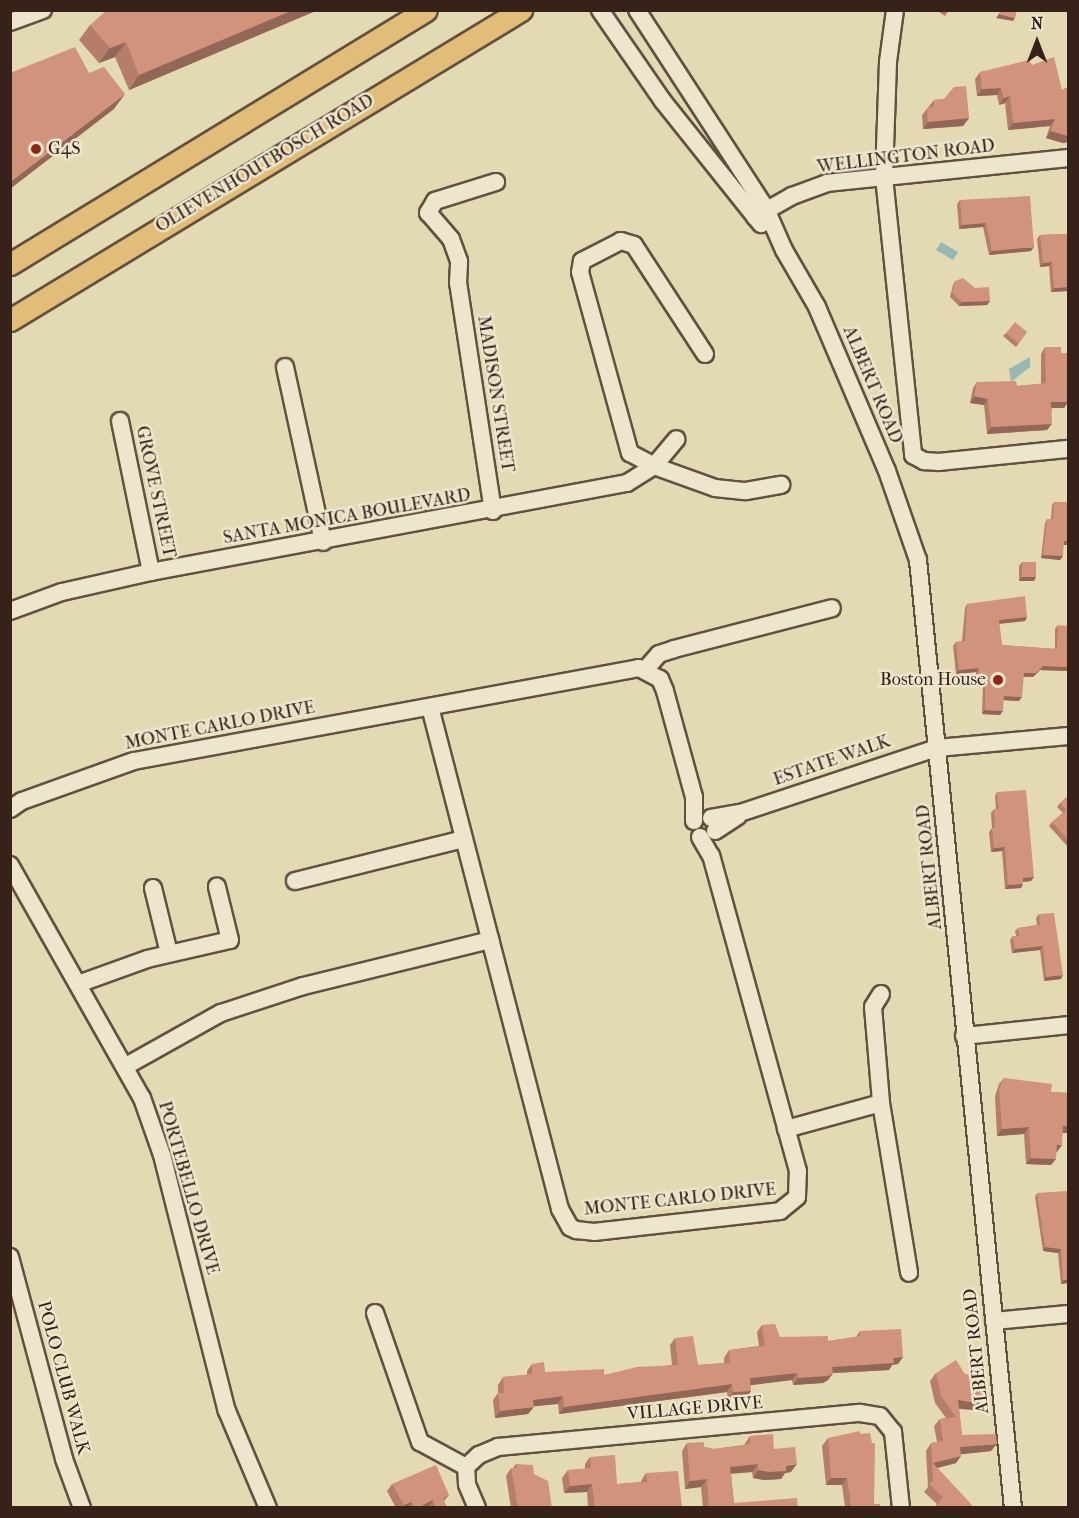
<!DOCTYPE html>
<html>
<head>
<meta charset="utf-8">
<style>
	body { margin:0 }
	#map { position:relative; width:1079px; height:1518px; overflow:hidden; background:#e3d9b2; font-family:"IM FELL French Canon",serif }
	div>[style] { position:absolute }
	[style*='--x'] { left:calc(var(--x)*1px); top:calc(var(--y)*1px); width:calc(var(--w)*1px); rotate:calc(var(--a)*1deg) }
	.water>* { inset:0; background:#98b8b6 }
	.roads { filter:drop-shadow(2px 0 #625040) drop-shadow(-2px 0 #625040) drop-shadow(0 2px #625040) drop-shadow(0 -2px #625040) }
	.minor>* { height:16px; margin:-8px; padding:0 8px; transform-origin:8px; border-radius:8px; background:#ede6cd }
	.major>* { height:21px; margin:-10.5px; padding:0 10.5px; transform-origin:10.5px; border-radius:10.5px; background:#e2bc79 }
	.wall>* { inset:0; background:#b57e6b }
	.shaded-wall>* { inset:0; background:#936757 }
	.building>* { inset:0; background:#d2937c }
	.dots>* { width:16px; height:16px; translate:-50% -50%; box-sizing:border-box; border:3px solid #ede6cd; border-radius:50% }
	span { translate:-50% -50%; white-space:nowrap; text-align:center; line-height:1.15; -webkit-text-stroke:5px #ede6cd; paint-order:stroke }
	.poi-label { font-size:18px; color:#37221a }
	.left { translate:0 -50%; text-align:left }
	.right { translate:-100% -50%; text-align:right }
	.street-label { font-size:18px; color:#37221a }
	.frame { position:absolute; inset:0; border:12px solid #37221a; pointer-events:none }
	.north { position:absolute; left:1007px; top:12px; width:60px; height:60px; -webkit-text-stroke:4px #ede6cd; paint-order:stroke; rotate:0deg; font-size:16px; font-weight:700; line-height:24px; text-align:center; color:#37221a }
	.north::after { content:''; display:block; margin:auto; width:21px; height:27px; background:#37221a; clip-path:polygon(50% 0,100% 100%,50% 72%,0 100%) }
</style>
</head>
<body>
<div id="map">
	<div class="water">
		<i style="clip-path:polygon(941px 242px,958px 252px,953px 260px,936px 250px)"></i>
		<i style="clip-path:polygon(1030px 357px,1030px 367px,1011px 382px,1009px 369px)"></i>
	</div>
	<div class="roads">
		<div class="minor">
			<i style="--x:600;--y:10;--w:109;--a:55.4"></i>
			<i style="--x:662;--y:100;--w:159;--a:51.4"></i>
			<i style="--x:637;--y:10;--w:237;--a:57"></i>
			<i style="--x:766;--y:209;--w:45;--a:66.3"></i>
			<i style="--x:784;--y:250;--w:66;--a:59.9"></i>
			<i style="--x:817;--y:307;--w:178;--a:66.9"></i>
			<i style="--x:887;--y:471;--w:94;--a:70.8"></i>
			<i style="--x:918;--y:560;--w:953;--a:84.28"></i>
			<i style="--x:895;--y:10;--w:52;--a:97.7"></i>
			<i style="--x:888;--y:62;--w:115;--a:92"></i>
			<i style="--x:884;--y:177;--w:280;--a:84"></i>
			<i style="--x:913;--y:455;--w:13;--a:29"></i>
			<i style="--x:924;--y:461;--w:15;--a:4"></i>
			<i style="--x:939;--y:462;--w:130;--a:-5.8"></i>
			<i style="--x:10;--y:22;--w:35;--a:-20"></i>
			<i style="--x:755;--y:217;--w:43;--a:-29.6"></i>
			<i style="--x:792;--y:196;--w:37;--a:-20"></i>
			<i style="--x:827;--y:183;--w:242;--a:-5.9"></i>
			<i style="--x:705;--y:354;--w:130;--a:-123.1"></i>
			<i style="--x:634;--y:245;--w:14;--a:-163"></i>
			<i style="--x:621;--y:241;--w:44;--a:152.9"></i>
			<i style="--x:582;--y:261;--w:11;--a:100"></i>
			<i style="--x:580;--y:272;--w:188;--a:74.6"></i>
			<i style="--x:630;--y:453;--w:27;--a:28"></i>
			<i style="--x:654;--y:466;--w:65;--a:19.8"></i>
			<i style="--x:715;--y:488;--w:31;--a:6"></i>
			<i style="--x:746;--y:491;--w:36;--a:-10"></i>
			<i style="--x:285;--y:367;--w:179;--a:77.7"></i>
			<i style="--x:120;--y:421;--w:154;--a:78.4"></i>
			<i style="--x:493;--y:511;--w:231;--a:-98.7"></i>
			<i style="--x:458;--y:283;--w:22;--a:-87"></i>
			<i style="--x:459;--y:261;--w:23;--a:-110"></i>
			<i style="--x:451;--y:239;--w:35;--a:-131"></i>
			<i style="--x:428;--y:213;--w:14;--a:-60"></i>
			<i style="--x:435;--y:201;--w:64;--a:-17.3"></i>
			<i style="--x:10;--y:611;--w:55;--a:-20.1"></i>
			<i style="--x:62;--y:592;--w:91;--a:-12.7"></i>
			<i style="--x:151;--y:572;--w:484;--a:-10.6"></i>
			<i style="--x:627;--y:483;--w:32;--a:-32"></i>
			<i style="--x:654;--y:466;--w:35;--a:-50"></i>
			<i style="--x:645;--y:670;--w:21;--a:-49"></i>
			<i style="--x:659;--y:654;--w:16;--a:-18"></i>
			<i style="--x:674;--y:649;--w:163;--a:-14.5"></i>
			<i style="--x:430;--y:707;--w:519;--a:75.48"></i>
			<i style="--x:560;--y:1209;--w:21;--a:61"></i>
			<i style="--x:570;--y:1227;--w:7;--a:27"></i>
			<i style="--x:576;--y:1230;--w:18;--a:6"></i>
			<i style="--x:594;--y:1232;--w:187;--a:-6.4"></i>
			<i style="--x:780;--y:1211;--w:22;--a:-39"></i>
			<i style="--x:797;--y:1197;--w:26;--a:-88"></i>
			<i style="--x:798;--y:1171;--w:327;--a:-105.4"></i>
			<i style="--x:711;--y:856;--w:22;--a:-120"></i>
			<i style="--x:10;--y:809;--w:14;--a:-34"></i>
			<i style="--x:22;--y:801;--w:119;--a:-19.7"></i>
			<i style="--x:134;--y:761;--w:513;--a:-10.43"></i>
			<i style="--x:639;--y:668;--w:24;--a:28"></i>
			<i style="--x:660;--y:679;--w:13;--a:67"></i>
			<i style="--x:665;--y:691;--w:110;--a:74.7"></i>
			<i style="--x:694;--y:797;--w:24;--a:90"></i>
			<i style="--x:711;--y:818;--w:29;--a:-10"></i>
			<i style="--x:740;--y:813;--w:207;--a:-18.3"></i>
			<i style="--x:937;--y:748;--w:132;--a:-5.2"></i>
			<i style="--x:715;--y:831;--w:27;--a:-33"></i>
			<i style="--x:10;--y:865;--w:268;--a:60.5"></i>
			<i style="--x:142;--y:1098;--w:60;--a:70.7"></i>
			<i style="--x:162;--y:1155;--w:264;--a:75.8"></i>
			<i style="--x:227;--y:1411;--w:105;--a:67.1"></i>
			<i style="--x:295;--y:881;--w:174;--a:-14"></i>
			<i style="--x:153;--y:888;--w:67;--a:76.2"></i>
			<i style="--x:78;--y:984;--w:73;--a:-19.9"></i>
			<i style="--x:147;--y:959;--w:85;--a:-12.9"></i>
			<i style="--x:230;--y:940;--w:55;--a:-103.8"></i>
			<i style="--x:881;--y:994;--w:15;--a:122"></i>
			<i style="--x:873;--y:1007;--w:96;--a:85.2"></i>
			<i style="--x:881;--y:1103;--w:172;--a:80.6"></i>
			<i style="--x:964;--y:1036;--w:105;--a:-6"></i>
			<i style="--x:126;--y:1066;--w:109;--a:-29.2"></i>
			<i style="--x:221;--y:1013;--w:86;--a:-18.2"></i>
			<i style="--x:303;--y:986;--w:193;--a:-13.8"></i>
			<i style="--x:786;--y:1129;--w:98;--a:-15.3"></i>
			<i style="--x:10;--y:1257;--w:209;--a:75"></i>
			<i style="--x:64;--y:1459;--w:52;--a:69.8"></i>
			<i style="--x:375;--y:1313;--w:137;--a:70.8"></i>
			<i style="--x:420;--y:1442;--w:52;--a:28.5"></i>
			<i style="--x:994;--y:1321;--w:74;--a:-5.4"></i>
			<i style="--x:477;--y:1508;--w:26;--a:-113"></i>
			<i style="--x:467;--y:1484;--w:17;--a:-93"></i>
			<i style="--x:466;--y:1467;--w:18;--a:-43"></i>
			<i style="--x:479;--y:1455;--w:21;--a:-23"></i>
			<i style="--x:498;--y:1447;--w:364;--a:-5.4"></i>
			<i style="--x:860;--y:1413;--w:20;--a:9"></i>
			<i style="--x:880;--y:1416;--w:21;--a:51"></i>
			<i style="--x:893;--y:1432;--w:76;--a:84"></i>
		</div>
		<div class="major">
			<i style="--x:10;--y:264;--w:487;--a:-31.4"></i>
			<i style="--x:10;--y:320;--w:598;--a:-31.24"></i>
		</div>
	</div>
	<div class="wall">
		<i style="clip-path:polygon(318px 10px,129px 90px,115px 57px,99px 63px,79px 40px,90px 25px)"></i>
		<i style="clip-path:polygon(936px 10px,949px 10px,945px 16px)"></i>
		<i style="clip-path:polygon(1032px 65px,1062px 90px,1068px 87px,1068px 142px,1063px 143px,1046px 138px,1050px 126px,1008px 130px,1005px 103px,999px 105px,997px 95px,977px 96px,975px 79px,980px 72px)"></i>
		<i style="clip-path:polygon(944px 99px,969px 118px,963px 126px,923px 129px,922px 115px,934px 100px)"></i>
		<i style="clip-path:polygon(960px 200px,1031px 251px,989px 255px,983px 227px,959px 229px,957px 204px)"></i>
		<i style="clip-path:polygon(1068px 234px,1068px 291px,1051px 292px,1049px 266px,1040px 267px,1037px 239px,1040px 235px)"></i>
		<i style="clip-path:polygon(955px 281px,990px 301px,987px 305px,959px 306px,950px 297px,953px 285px)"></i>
		<i style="clip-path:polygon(1027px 332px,1016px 347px,1003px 336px,1006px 333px)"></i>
		<i style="clip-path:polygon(1045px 347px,1061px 353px,1068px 353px,1068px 402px,1064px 408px,1052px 408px,1047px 430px,987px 434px,984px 405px,970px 403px,973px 388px,977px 382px,1017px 386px,1041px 384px,1041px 354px)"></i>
		<i style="clip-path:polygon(1054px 502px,1068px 545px,1063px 545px,1063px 556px,1060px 560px,1041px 558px,1045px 523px,1047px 519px,1051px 519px,1052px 505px)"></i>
		<i style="clip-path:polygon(1022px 562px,1034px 581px,1019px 581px,1019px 566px)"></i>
		<i style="clip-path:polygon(967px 604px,1027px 617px,1025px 621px,999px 624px,1002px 645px,1055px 649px,1055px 629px,1058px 625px,1068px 671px,1040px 670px,1033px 677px,1023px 677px,1019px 701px,1003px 700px,1000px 715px,982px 714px,983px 683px,976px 682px,976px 672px,956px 674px,953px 646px,956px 642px,962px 641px,965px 608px)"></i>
		<i style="clip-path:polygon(997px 792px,1034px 877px,1031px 881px,1023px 882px,1021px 888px,1005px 889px,1002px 851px,991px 852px,989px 832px,992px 828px,991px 813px,994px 809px,996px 809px,995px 796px)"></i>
		<i style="clip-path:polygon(1068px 796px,1068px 847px,1049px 826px,1052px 822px,1063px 813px,1057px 807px,1060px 803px)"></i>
		<i style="clip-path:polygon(1039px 914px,1061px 979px,1044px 981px,1040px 950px,1012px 953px,1010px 940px,1013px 936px,1016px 936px,1015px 931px,1018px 928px,1037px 925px,1036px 918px)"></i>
		<i style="clip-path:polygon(1004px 1078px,1051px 1092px,1068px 1093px,1068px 1133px,1062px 1133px,1057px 1152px,1056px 1152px,1051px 1165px,1026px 1164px,1024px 1134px,997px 1136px,995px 1096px,999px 1084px)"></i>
		<i style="clip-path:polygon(1037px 1193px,1068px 1203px,1068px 1283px,1061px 1284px,1058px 1253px,1043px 1251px,1035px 1197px)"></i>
		<i style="clip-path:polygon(762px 1325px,780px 1337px,828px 1341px,856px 1337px,860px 1331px,903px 1357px,898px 1364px,892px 1365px,889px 1370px,833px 1373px,828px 1380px,823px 1383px,793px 1385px,792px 1380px,750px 1385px,751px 1391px,746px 1398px,728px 1400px,727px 1392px,559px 1414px,558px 1404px,533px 1406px,528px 1414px,495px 1418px,493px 1400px,498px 1393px,498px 1385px,503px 1377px,527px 1375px,527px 1371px,532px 1364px,545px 1372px,604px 1375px,672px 1365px,670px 1345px,675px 1338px,698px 1365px,724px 1363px,724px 1358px,729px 1350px,759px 1346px,757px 1332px)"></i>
		<i style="clip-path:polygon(936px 1373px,975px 1410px,959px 1409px,962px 1435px,991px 1451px,961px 1454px,956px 1463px,937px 1468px,970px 1508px,935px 1508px,937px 1504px,924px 1492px,928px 1487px,926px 1451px,931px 1443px,937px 1442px,934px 1426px,940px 1419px,946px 1418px,935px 1403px,930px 1381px)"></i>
		<i style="clip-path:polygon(750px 1436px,774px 1449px,791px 1472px,785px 1473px,781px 1479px,764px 1480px,753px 1478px,752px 1472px,731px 1474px,734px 1503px,798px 1508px,703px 1508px,701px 1487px,685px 1489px,682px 1451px,687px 1443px,714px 1449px,744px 1445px)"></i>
		<i style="clip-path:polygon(828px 1438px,874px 1504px,845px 1507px,842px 1485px,826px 1485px,822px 1446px)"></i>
		<i style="clip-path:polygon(590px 1457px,617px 1484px,641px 1482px,641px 1481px,646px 1473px,682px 1508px,588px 1508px,587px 1492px,564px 1493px,562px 1478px,568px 1470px,585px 1469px,585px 1464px)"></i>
		<i style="clip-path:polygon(516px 1464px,534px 1474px,552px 1508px,511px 1508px,506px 1476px,511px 1468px,513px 1468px)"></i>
		<i style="clip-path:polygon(392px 1484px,449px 1495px,444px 1501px,447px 1508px,396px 1508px,387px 1491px)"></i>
	</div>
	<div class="shaded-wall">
		<i style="clip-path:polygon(293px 10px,318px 10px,129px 90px,139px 75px)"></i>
		<i style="clip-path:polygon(999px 14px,1015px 18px,1013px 21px,996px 18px)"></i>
		<i style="clip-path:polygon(126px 42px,115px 57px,99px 63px,110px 48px)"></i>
		<i style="clip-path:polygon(1001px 88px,997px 95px,977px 96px,982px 89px)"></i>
		<i style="clip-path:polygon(125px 94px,114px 109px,10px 189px,10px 182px)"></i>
		<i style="clip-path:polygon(1010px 96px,1005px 103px,999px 105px,1004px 98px)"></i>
		<i style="clip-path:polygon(969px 118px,963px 126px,923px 129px,928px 122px)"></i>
		<i style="clip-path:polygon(1055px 119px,1050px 126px,1008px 130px,1013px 123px)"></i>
		<i style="clip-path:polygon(1051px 131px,1068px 136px,1068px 142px,1063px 143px,1046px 138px)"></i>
		<i style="clip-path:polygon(986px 223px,983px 227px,959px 229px,962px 225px)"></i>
		<i style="clip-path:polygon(1034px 247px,1031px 251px,989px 255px,992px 251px)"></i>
		<i style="clip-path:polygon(1052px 262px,1049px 266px,1040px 267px,1043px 263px)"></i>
		<i style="clip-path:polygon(1068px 287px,1068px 291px,1051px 292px,1054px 288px)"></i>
		<i style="clip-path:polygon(990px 301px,987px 305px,959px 306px,962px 302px)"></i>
		<i style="clip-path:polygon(974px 396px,988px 399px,984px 405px,970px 403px)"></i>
		<i style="clip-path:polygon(1051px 402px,1068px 402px,1064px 408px,1047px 408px)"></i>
		<i style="clip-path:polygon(1052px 424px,1047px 430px,987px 434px,991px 427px)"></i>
		<i style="clip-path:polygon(1064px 541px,1068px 541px,1068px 545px,1061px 545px)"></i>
		<i style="clip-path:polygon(1043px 555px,1063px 556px,1060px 560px,1041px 558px)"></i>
		<i style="clip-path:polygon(1022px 577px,1036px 577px,1034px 581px,1019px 581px)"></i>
		<i style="clip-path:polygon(1027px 617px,1025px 621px,996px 624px,999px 620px)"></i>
		<i style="clip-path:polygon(1043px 666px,1068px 667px,1068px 671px,1040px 670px,1033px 677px,1021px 676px,1024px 673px)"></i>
		<i style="clip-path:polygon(979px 668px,976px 672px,956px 674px,959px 670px)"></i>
		<i style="clip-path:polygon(978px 678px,985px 679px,983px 683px,976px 682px)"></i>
		<i style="clip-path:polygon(1004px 696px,1022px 697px,1019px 701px,1001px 700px)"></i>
		<i style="clip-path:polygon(985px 710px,1003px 711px,1000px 715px,982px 714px)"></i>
		<i style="clip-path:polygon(1005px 847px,1002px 851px,991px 852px,994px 848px)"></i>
		<i style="clip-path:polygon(1034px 877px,1031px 881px,1020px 882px,1023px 878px)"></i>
		<i style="clip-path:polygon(1023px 884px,1021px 888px,1005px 889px,1008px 885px)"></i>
		<i style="clip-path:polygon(1043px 946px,1040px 950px,1012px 953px,1015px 949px)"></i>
		<i style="clip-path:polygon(1063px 975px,1061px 979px,1044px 981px,1046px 977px)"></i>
		<i style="clip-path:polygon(1063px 1126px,1068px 1126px,1068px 1133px,1058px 1133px)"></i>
		<i style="clip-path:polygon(1029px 1127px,1024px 1134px,997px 1136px,1002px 1129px)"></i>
		<i style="clip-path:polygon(1057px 1145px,1062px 1145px,1057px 1152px,1052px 1151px)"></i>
		<i style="clip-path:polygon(1031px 1158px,1056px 1159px,1051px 1165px,1026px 1164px)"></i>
		<i style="clip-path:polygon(1045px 1247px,1061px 1249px,1058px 1253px,1043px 1251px)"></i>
		<i style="clip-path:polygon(1063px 1280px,1068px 1280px,1068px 1283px,1061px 1284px)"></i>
		<i style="clip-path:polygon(903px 1357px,898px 1364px,892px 1365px,889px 1370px,833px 1373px,828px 1380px,823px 1383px,793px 1385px,798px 1378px,832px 1367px)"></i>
		<i style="clip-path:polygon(797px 1373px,792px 1380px,745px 1386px,750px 1378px)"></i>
		<i style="clip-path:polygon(732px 1384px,727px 1392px,559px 1414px,564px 1407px)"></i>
		<i style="clip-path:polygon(751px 1391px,746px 1398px,728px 1400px,733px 1392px)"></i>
		<i style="clip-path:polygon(563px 1396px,558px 1404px,527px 1407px,533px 1400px)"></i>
		<i style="clip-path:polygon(958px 1400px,980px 1403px,975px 1410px,953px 1408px)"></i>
		<i style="clip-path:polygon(534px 1407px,528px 1414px,495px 1418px,500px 1411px)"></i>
		<i style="clip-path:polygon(997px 1444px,991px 1451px,955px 1455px,960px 1447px)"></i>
		<i style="clip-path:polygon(961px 1456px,956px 1463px,933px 1469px,933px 1463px)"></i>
		<i style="clip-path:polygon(758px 1464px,752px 1472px,724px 1474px,730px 1467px)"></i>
		<i style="clip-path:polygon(797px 1464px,791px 1472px,785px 1473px,781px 1479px,764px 1480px,753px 1478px,758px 1470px)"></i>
		<i style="clip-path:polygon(831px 1478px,847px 1478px,842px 1485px,826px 1485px)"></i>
		<i style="clip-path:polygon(707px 1479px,701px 1487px,685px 1489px,690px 1481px)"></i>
		<i style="clip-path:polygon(592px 1484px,587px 1492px,564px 1493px,570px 1486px)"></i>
		<i style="clip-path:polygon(433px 1500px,428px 1508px,417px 1508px)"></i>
		<i style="clip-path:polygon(412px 1502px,408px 1508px,402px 1508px,404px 1505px)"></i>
	</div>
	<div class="building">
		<i style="clip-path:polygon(107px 10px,293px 10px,139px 75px,126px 42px,110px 48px,90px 25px)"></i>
		<i style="clip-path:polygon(1000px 10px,1017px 10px,1015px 18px,999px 14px)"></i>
		<i style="clip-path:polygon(75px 47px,89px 73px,104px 67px,125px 94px,10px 182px,10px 73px)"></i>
		<i style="clip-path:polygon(1054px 57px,1062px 90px,1068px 87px,1068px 136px,1051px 131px,1055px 119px,1013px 123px,1010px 96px,1004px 98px,1001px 88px,982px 89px,980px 72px,1029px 60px,1032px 65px)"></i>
		<i style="clip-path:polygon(966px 86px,969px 118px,928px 122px,927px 108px,934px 107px,934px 100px,944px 99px,954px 87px)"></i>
		<i style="clip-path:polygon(1030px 196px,1034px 247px,992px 251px,986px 223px,962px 225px,960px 200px)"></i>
		<i style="clip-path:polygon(1068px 234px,1068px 287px,1054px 288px,1052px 262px,1043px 263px,1040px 235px)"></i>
		<i style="clip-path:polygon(963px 278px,975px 288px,989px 287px,990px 301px,962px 302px,952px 293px,955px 281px)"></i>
		<i style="clip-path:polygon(1015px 322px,1027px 332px,1018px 343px,1006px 333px)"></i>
		<i style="clip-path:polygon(1045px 347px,1061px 347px,1061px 353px,1068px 353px,1068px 368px,1068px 367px,1068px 402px,1051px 402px,1052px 424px,991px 427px,988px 399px,974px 396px,977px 382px,1016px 381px,1017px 386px,1046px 383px)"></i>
		<i style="clip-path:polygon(1054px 502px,1068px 502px,1068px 541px,1064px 541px,1063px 556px,1043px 555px,1047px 519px,1053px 519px)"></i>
		<i style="clip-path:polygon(1022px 562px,1036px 562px,1036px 577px,1022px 577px)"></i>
		<i style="clip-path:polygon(1025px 596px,1027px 617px,999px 620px,1002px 645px,1057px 649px,1058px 625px,1068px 626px,1068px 667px,1043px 666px,1036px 673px,1024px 673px,1022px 697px,1004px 696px,1003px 711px,985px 710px,985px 679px,978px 678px,979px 668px,959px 670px,956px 642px,965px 641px,967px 604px)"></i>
		<i style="clip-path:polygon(1026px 790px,1034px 877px,1023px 878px,1023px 884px,1008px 885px,1005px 847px,994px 848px,992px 828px,995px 828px,994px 809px,999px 809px,997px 792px)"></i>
		<i style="clip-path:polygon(1068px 796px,1068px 840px,1052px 822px,1066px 810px,1060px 803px)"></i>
		<i style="clip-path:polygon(1054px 913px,1063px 975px,1046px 977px,1043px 946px,1015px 949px,1013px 936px,1019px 936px,1018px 928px,1040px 925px,1039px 914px)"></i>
		<i style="clip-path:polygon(1004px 1078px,1052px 1084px,1051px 1092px,1068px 1093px,1068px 1126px,1063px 1126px,1062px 1145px,1057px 1145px,1056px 1159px,1031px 1158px,1029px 1127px,1002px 1129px,999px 1089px)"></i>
		<i style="clip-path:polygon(1067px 1191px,1068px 1203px,1068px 1280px,1063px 1280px,1061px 1249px,1045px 1247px,1037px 1193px)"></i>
		<i style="clip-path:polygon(775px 1324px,780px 1337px,828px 1336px,828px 1341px,860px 1336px,860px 1331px,901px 1329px,903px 1357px,893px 1358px,894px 1363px,832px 1367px,833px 1373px,828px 1376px,798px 1378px,797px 1373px,750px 1378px,751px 1391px,733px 1392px,732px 1384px,564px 1407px,563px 1396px,533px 1400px,534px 1407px,500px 1411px,498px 1393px,504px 1393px,503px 1377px,532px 1374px,532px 1364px,544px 1362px,545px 1372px,604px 1369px,604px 1375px,637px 1367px,678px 1365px,675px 1338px,693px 1336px,698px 1365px,730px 1363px,729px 1350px,765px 1346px,762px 1325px)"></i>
		<i style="clip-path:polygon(956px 1360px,965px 1374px,981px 1376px,979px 1384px,985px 1384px,980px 1403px,958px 1400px,962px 1435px,996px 1434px,997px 1444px,960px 1447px,961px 1456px,933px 1463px,972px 1505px,969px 1508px,938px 1508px,936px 1506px,943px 1497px,929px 1484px,933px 1481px,931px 1443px,943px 1441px,940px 1419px,956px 1417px,941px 1396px,936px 1373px)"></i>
		<i style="clip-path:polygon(860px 1431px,860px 1434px,870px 1433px,872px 1443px,875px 1443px,874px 1504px,880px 1504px,880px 1508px,838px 1508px,851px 1506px,847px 1478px,831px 1478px,828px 1438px)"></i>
		<i style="clip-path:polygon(773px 1434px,774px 1449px,795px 1447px,797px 1464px,786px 1465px,786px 1471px,769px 1472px,758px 1470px,758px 1464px,730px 1467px,734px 1503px,797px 1498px,798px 1508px,709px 1508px,707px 1479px,690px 1481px,687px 1443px,704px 1442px,704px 1447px,714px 1449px,750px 1444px,750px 1436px)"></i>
		<i style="clip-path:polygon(615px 1455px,617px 1484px,647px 1482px,646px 1473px,678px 1471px,682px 1508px,595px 1508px,592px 1484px,570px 1486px,568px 1470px,591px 1468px,590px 1457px)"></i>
		<i style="clip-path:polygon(516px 1464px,533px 1465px,534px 1474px,548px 1481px,552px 1508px,518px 1508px,511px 1468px,517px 1468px)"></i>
		<i style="clip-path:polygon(436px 1465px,449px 1495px,435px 1501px,443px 1498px,447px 1508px,436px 1508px,433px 1500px,417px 1508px,414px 1508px,412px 1502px,404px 1505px,392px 1484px)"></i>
	</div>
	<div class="dots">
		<i style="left:36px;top:149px;background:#8f2418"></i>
		<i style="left:998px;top:680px;background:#8f2418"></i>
	</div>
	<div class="poi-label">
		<span class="left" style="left:48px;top:149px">G4S</span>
		<span class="right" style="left:986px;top:680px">Boston House</span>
	</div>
	<div class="street-label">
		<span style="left:906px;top:157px;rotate:-7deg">WELLINGTON ROAD</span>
		<span style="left:265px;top:164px;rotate:-31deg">OLIEVENHOUTBOSCH ROAD</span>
		<span style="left:872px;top:385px;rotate:67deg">ALBERT ROAD</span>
		<span style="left:495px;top:394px;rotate:81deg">MADISON STREET</span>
		<span style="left:155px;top:492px;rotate:78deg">GROVE STREET</span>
		<span style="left:347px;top:517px;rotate:-10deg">SANTA MONICA BOULEVARD</span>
		<span style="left:220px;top:726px;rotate:-11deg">MONTE CARLO DRIVE</span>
		<span style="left:832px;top:761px;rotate:-19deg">ESTATE WALK</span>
		<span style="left:930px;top:867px;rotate:-96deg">ALBERT ROAD</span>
		<span style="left:188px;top:1188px;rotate:74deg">PORTEBELLO DRIVE</span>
		<span style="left:680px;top:1200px;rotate:-6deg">MONTE CARLO DRIVE</span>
		<span style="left:977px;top:1351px;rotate:-96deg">ALBERT ROAD</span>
		<span style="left:63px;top:1378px;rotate:75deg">POLO CLUB WALK</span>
		<span style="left:695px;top:1409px;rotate:-5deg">VILLAGE DRIVE</span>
	</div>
	<div class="frame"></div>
	<div class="north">N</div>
</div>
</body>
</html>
